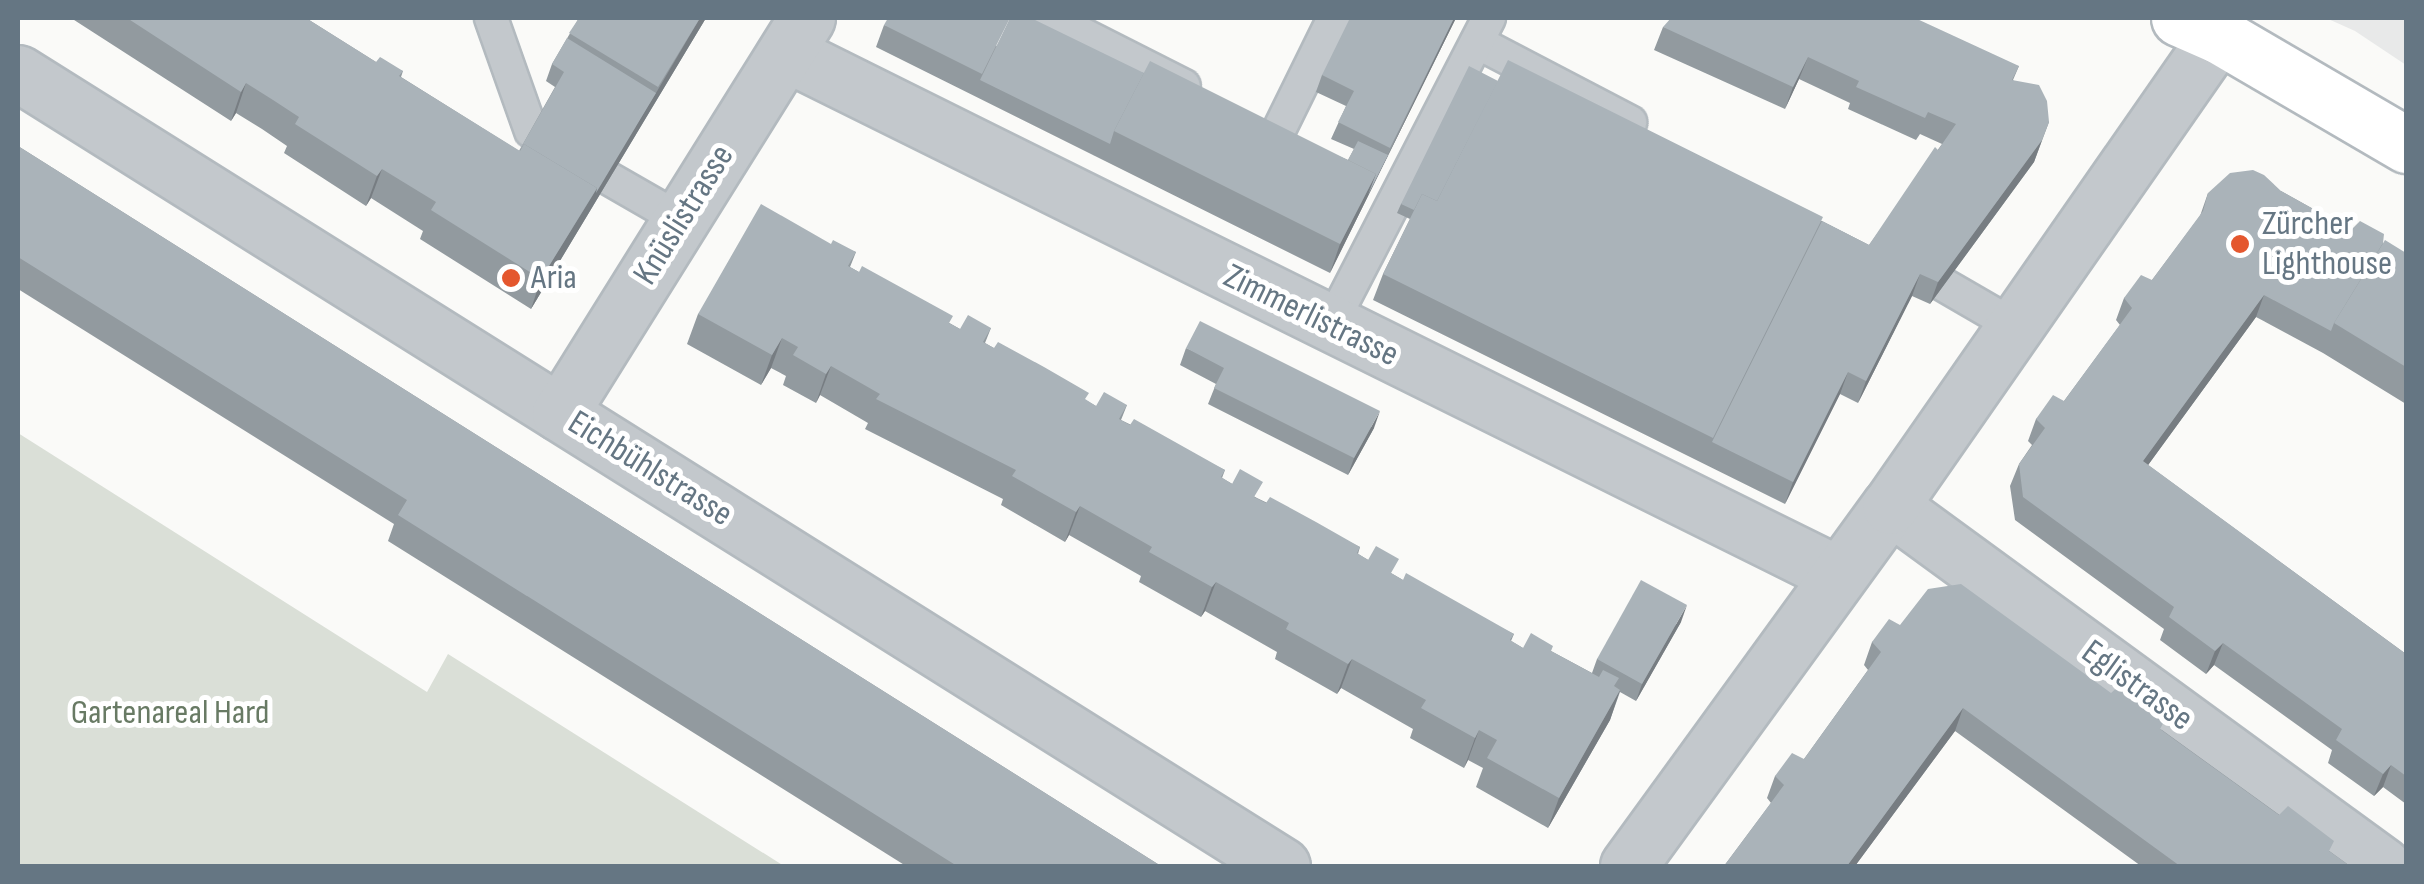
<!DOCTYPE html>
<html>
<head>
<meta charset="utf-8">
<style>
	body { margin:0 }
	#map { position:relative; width:2424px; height:884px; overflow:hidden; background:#fafaf8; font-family:"Sofia Sans Condensed",sans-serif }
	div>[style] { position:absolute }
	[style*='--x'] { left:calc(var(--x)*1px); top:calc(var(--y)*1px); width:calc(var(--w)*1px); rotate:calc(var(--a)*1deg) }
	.built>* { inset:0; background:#e8e9e9 }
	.green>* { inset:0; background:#dadfd7 }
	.roads { filter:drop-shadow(2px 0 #b3babf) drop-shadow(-2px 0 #b3babf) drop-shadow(0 2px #b3babf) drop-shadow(0 -2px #b3babf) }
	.lane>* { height:32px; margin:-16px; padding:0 16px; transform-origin:16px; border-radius:16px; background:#c3c8cc }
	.street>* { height:55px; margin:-27.5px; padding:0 27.5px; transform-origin:27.5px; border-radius:27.5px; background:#c3c8cc }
	.secondary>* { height:55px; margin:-27.5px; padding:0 27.5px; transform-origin:27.5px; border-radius:27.5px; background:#fff }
	.wall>* { inset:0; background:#929a9f }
	.shaded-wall>* { inset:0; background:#777d82 }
	.building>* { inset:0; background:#aab3b9 }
	.dots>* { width:28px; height:28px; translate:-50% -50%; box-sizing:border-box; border:5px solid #fff; border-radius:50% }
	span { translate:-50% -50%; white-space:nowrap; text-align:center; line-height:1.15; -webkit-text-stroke:10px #fff; paint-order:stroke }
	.street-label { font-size:35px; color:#657683 }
	.poi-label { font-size:35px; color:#657683 }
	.left { translate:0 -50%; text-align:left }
	.park-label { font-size:35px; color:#687a64 }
	.frame { position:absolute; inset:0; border:20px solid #657683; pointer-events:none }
</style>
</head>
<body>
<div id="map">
	<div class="built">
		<i style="clip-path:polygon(2326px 18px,2406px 18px,2406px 65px,2355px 31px)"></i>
	</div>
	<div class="green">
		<i style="clip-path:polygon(18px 433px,427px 692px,448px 654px,784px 866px,18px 866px)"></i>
	</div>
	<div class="roads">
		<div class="lane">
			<i style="--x:491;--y:18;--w:120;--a:70.5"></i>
			<i style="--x:1050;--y:18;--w:150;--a:26.9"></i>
			<i style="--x:1477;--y:42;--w:173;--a:27.6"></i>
			<i style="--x:1277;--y:134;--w:129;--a:-63.8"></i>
			<i style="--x:608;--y:178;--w:84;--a:29.9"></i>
			<i style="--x:1944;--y:285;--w:80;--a:30.1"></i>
			<i style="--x:1330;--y:326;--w:347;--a:-62.7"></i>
		</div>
		<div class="street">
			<i style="--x:786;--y:53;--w:1173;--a:26.37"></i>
			<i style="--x:18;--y:73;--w:1492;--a:32.1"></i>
			<i style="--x:560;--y:413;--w:466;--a:-58"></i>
			<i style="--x:1890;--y:506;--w:610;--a:36.14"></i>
			<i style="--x:1628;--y:866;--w:445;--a:-54"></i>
			<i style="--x:1890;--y:506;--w:574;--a:-55.15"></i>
		</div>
		<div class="secondary">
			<i style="--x:2179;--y:18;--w:43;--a:23.6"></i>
			<i style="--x:2218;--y:35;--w:218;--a:30.3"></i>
		</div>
	</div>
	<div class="wall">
		<i style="clip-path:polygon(71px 18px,306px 18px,376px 62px,403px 71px,401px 77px,519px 151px,555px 87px,546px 81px,552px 64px,579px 18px,706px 18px,531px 309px,420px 239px,423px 231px,371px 198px,366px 206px,284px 153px,287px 146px,262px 129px,236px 113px,231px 121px)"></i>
		<i style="clip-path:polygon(1456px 18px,1330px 273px,876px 47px,884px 25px,1144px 73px,1348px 160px,1354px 149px,1331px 139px,1346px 106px,1316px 92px,1322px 75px)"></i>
		<i style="clip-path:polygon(1663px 27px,2019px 66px,2013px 80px,2049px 122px,2034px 162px,1930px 304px,1912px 296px,1858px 403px,1840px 394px,1785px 504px,1373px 300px,1383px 274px,1410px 219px,1397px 213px,1401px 204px,1498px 81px,1822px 221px,1869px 245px,1942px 144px,1920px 134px,1916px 140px,1848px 109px,1850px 103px,1799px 79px,1785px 109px,1654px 50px)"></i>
		<i style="clip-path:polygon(18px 146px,1161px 866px,906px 866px,388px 541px,394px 524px,18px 289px)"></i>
		<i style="clip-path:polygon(2281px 191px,2351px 230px,2406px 253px,2406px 404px,2323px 353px,2256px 317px,2148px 465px,2406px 654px,2406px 804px,2383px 787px,2374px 796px,2328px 763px,2332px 750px,2214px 665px,2206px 674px,2160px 640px,2164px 629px,2015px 520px,2010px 486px,2019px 464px,2032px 445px,2028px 441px,2036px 419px,2064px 401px,2120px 325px,2116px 320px,2124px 298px,2152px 280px,2200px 216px,2208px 193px)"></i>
		<i style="clip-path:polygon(831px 244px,856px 252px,850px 267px,960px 329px,991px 328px,985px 343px,1096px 406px,1127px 405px,1121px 420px,1225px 470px,1222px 478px,1257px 498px,1360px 547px,1358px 554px,1403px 580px,1514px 634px,1511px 641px,1523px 648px,1551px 651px,1592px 673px,1597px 659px,1681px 622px,1636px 701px,1620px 692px,1610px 720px,1548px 828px,1476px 787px,1483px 768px,1468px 760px,1464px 768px,1410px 738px,1413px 729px,1341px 688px,1337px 694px,1275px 659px,1277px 652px,1205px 611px,1201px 617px,1139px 582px,1141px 576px,1069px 535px,1065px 542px,1001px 505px,1003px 499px,865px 429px,868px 423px,820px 395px,816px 403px,783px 385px,786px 376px,771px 368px,761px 385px,687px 344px,698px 314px)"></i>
		<i style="clip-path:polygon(1186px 348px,1374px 428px,1348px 475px,1208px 404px,1216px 384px,1180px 365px)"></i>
		<i style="clip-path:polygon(1900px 625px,2162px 730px,2350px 866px,2141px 866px,1955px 731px,1855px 866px,1724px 866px,1771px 803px,1767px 798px,1775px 776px,1804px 759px,1868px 670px,1864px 665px,1872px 642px)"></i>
	</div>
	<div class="shaded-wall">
		<i style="clip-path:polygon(700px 18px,706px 18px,531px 309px,541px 279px,656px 93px)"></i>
		<i style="clip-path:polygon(1454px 18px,1456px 18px,1330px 273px,1340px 244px,1376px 174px,1388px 155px)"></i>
		<i style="clip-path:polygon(1808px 57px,1799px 79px,1785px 109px,1793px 87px)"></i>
		<i style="clip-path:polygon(246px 83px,236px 113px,231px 121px,241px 92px)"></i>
		<i style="clip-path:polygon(2042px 140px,2034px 162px,1930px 304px,1938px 282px)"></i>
		<i style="clip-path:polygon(382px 169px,371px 198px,366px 206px,377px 176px)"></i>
		<i style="clip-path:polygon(1920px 274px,1912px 296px,1858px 403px,1866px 381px)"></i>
		<i style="clip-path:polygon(2264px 295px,2256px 317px,2135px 483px,2143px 461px)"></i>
		<i style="clip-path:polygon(782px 338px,771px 368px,761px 385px,772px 355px)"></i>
		<i style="clip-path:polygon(831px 366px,820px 395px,816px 403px,826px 374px)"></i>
		<i style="clip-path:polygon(1848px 372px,1840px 394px,1785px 504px,1793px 482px)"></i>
		<i style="clip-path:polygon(1380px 411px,1374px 428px,1348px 475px,1354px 458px)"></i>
		<i style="clip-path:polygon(1080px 506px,1069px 535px,1065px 542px,1076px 512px)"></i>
		<i style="clip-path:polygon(1216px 582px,1205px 611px,1201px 617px,1212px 587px)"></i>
		<i style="clip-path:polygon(1687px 605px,1681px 622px,1636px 701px,1642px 684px)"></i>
		<i style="clip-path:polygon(2223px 643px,2214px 665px,2206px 674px,2215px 651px)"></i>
		<i style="clip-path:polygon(1352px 659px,1341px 688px,1337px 694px,1348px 664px)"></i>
		<i style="clip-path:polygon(1620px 690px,1610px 720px,1548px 828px,1559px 798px)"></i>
		<i style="clip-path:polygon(1963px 708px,1955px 731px,1855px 866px,1847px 866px)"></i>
		<i style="clip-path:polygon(1479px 730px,1468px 760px,1464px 768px,1475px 738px)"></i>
		<i style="clip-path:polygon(2391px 765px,2383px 787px,2374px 796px,2383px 774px)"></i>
	</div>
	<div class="building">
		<i style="clip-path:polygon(127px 18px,306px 18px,376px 62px,380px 57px,403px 71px,399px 76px,520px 151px,524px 144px,597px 188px,541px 279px,431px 210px,436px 202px,382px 169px,377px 176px,295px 124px,299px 117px,273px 100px,246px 83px,241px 92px)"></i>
		<i style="clip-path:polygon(579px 18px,700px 18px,658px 87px,569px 33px)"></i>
		<i style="clip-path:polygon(888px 18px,1010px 18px,982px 74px,884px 25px)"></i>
		<i style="clip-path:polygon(1010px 18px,1031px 18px,1144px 73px,1114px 131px,1110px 144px,980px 80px)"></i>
		<i style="clip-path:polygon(1350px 18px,1454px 18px,1390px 148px,1338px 122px,1354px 91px,1322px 75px)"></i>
		<i style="clip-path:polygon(1671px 18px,1915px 18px,2019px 66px,2012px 80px,2039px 85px,2047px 101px,2049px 122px,2042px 140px,1938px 282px,1920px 274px,1866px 381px,1848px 372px,1793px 482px,1712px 442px,1822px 221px,1869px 245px,1935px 147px,1938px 150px,1956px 124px,1928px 112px,1925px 118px,1856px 87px,1859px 81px,1808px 57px,1793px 87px,1663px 27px)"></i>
		<i style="clip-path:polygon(567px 38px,656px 93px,596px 193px,597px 188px,524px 144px,519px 151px,564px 72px,552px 64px)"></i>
		<i style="clip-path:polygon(1508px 60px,1823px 217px,1713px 438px,1383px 274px,1422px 194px,1437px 201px)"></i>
		<i style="clip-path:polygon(1150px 61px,1376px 174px,1340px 244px,1114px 131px)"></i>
		<i style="clip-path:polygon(1469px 66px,1498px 81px,1437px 201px,1422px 194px,1414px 210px,1401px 204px)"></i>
		<i style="clip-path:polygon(1358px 141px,1388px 155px,1368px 195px,1376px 174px,1348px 160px)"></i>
		<i style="clip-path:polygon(18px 146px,1161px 866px,957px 866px,398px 515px,407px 500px,18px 257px)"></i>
		<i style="clip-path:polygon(2253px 170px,2264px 175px,2281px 191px,2351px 230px,2360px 221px,2384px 234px,2383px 243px,2334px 323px,2331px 331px,2264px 295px,2143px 461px,2406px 654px,2406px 776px,2391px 765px,2383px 774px,2336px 740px,2342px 729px,2223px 643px,2215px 651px,2169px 617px,2174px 607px,2023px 497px,2019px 464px,2045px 428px,2036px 419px,2053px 395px,2064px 401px,2132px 308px,2124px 298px,2141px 275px,2152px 280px,2203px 211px,2208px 193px,2230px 173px)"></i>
		<i style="clip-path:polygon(761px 204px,831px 244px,833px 240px,856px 252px,848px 266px,859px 272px,862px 266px,953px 316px,949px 323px,960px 329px,968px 315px,991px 328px,983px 342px,994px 348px,998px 342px,1044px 367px,1089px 393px,1085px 399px,1096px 406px,1104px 392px,1127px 405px,1119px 419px,1130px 425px,1134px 419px,1225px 470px,1221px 477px,1232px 484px,1240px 469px,1263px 482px,1254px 497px,1266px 503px,1270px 497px,1316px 522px,1360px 547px,1357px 553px,1368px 560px,1376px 546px,1399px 559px,1391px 573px,1403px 580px,1406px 573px,1514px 634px,1510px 640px,1523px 648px,1531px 633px,1553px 646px,1551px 651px,1599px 677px,1603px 670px,1619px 678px,1614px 686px,1620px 690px,1559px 798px,1487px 758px,1497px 740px,1479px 730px,1475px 738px,1421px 708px,1426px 700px,1352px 659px,1348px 664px,1286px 629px,1289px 623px,1216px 582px,1212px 587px,1149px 552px,1152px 547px,1080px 506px,1076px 512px,1012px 476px,1016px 470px,876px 399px,880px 394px,831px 366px,826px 374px,793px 355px,798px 347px,782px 338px,772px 355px,698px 314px)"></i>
		<i style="clip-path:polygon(2385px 240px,2406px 253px,2406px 367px,2334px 323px)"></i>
		<i style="clip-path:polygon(1200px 321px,1380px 411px,1354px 458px,1214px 388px,1224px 368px,1186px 348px)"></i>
		<i style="clip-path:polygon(1641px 580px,1687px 605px,1642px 684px,1597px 659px)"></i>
		<i style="clip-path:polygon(1961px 584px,2111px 693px,2121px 684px,2166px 718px,2160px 729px,2279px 815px,2288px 806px,2334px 841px,2329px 851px,2350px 866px,2180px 866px,1963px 708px,1847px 866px,1724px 866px,1784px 785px,1775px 776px,1792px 753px,1804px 759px,1881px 652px,1872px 642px,1889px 619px,1900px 625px,1928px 589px)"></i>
	</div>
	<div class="dots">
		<i style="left:2240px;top:244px;background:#e4572e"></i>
		<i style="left:511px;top:278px;background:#e4572e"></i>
	</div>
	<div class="street-label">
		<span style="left:684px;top:215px;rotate:-58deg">Knüslistrasse</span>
		<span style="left:1311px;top:316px;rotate:26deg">Zimmerlistrasse</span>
		<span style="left:650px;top:469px;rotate:32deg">Eichbühlstrasse</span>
		<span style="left:2137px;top:686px;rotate:36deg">Eglistrasse</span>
	</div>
	<div class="poi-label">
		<span class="left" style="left:2262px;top:244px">Zürcher<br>Lighthouse</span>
		<span class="left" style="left:531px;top:278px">Aria</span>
	</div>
	<div class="park-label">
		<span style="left:170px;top:713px">Gartenareal Hard</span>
	</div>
	<div class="frame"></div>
</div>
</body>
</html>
